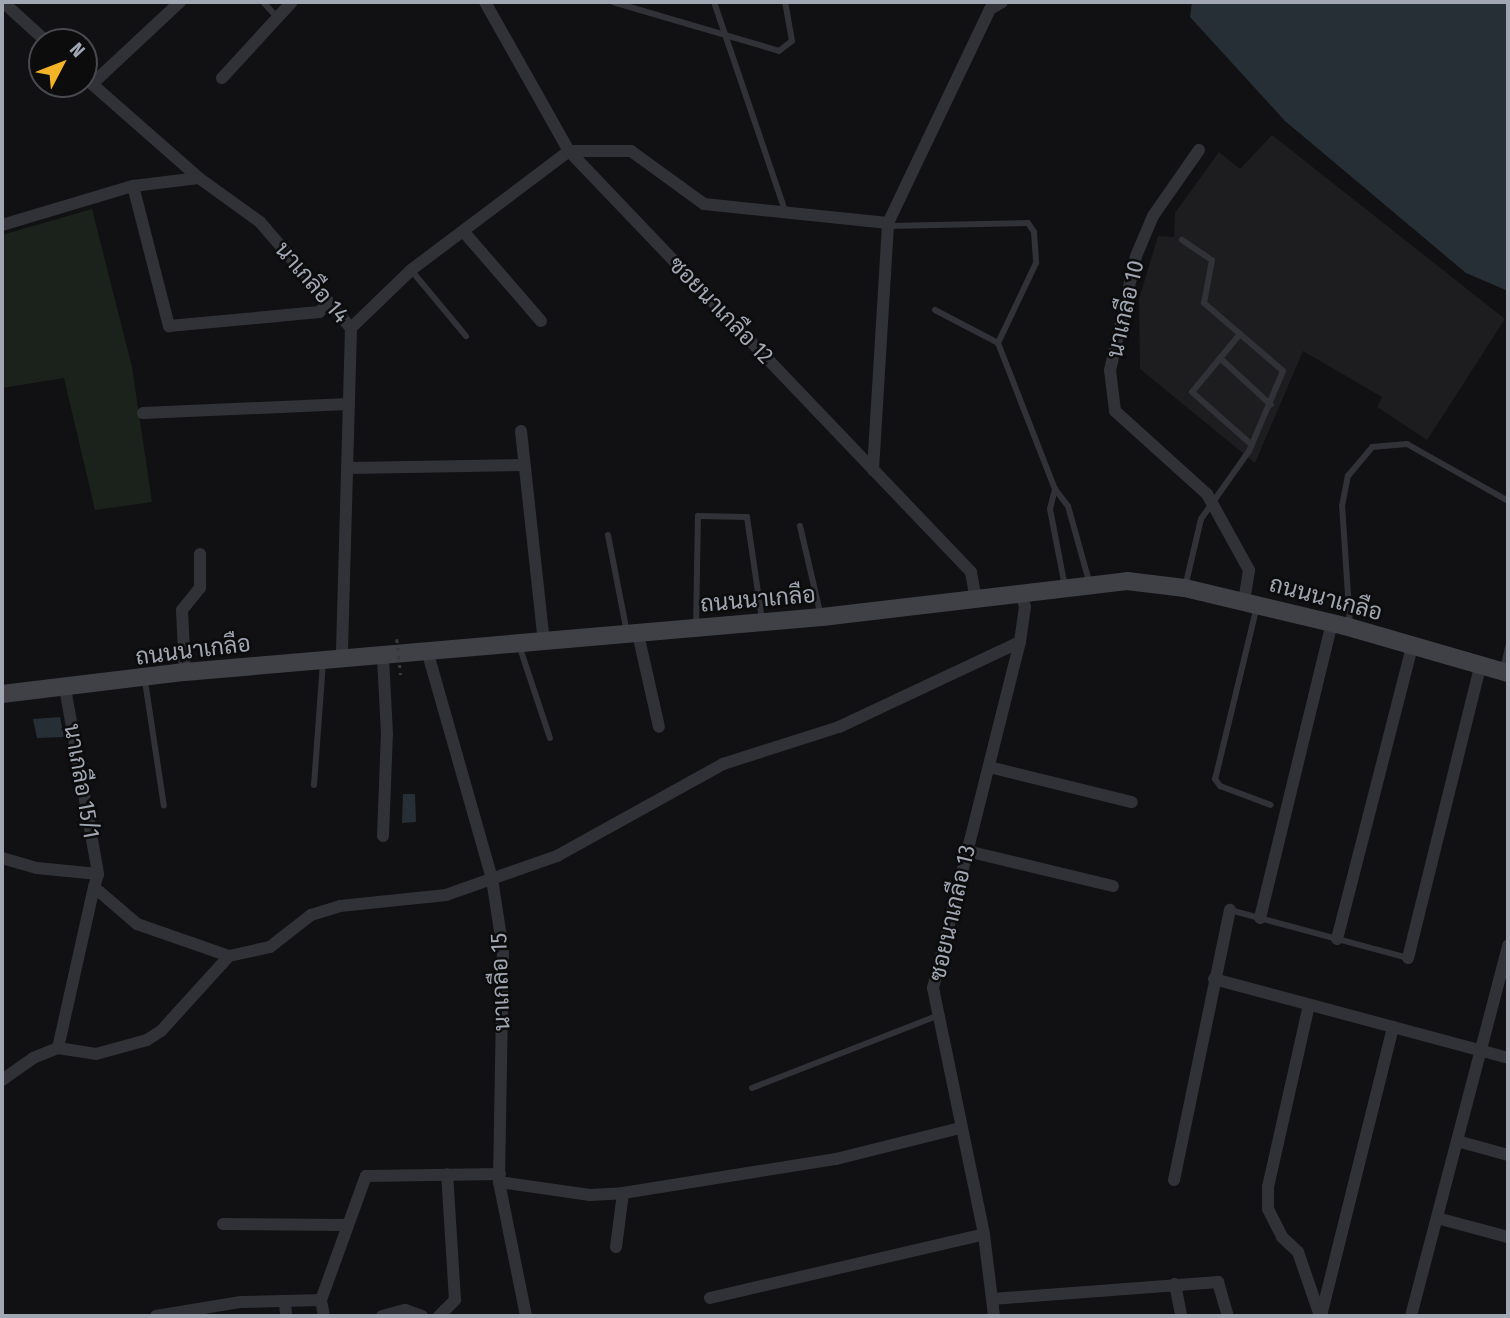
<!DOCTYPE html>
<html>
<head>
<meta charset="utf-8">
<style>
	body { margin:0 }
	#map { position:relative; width:1510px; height:1318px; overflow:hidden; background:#111012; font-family:"Fira Sans Condensed",Sarabun,sans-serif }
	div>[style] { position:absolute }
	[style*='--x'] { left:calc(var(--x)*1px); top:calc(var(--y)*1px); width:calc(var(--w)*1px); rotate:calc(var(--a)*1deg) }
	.built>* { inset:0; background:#1d1d1f }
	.green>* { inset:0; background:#1b221c }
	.water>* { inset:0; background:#272f36 }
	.lane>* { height:6px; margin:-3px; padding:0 3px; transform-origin:3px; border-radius:3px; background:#313237 }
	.street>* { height:12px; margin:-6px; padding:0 6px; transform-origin:6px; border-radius:6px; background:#313237 }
	.secondary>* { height:18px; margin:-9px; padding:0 9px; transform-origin:9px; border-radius:9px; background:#3f4147 }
	.path-bridge>* { height:2.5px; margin-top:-1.25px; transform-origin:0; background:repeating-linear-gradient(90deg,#38393e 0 3.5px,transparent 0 8.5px) }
	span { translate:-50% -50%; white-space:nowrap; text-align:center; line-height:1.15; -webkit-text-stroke:5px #0c0c0d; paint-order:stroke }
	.street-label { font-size:23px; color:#a1a7b3 }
	.frame { position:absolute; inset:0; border:4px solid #a1a7b3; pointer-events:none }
	.north { position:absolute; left:28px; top:28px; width:70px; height:70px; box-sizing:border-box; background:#0c0c0d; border:2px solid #484a4f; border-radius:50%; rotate:48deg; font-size:19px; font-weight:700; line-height:28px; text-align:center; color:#a1a7b3 }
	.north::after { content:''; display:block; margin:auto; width:24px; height:32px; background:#f3b327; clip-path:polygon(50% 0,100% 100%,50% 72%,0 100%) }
</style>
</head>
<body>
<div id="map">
	<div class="built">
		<i style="clip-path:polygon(1272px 135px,1505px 319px,1427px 440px,1377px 407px,1382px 397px,1303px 351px,1255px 463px,1140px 369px,1139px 299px,1158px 236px,1174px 237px,1175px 213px,1219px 152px,1240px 169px)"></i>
	</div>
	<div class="green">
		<i style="clip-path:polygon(92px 209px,132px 367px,152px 502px,95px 510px,64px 378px,2px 388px,2px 235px)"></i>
	</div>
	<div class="water">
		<i style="clip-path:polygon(1192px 2px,1508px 2px,1508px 291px,1466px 273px,1285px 121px,1190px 17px)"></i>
		<i style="clip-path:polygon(60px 717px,64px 737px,37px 738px,33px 719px)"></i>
		<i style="clip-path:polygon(403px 794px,415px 794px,416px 822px,402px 823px)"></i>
	</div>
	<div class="lane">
		<i style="--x:263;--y:2;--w:21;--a:47"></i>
		<i style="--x:613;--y:2;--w:173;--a:16.4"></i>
		<i style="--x:779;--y:51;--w:16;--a:-38"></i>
		<i style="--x:792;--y:41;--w:40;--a:-100"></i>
		<i style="--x:714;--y:2;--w:221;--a:71.2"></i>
		<i style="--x:888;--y:226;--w:140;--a:-1.2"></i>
		<i style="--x:1028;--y:223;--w:11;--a:56"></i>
		<i style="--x:1034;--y:232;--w:31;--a:86"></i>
		<i style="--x:1036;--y:263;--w:89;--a:115.4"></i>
		<i style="--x:1182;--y:240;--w:36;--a:34"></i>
		<i style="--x:1212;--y:260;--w:44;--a:100.5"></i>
		<i style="--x:1204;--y:303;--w:104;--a:40.7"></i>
		<i style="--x:1283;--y:371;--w:87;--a:113"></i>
		<i style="--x:1249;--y:451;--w:83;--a:125.2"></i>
		<i style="--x:1201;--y:519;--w:70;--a:103.2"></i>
		<i style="--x:411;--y:270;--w:86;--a:50.2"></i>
		<i style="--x:935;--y:310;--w:71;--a:27.6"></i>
		<i style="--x:998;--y:343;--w:157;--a:68.7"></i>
		<i style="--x:1240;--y:334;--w:75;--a:129.6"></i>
		<i style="--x:1192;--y:392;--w:80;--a:41.5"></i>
		<i style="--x:1220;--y:358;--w:69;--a:42.7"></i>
		<i style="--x:800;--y:526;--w:92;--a:76.9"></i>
		<i style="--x:608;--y:535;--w:100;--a:79"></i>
		<i style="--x:1065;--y:587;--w:79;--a:-100.9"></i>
		<i style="--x:1050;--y:509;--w:21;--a:-76"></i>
		<i style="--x:1055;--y:489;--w:21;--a:53"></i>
		<i style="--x:1068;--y:506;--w:82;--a:74.4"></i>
		<i style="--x:1257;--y:606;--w:178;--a:103.6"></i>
		<i style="--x:1215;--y:779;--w:9;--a:54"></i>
		<i style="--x:1220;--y:786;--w:54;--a:20.4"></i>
		<i style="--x:1350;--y:625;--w:119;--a:-93.8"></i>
		<i style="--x:1342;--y:506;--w:31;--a:-79"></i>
		<i style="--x:1348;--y:476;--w:38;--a:-50"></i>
		<i style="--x:1372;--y:447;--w:35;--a:-5"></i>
		<i style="--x:1407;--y:444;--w:116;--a:29.4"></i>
		<i style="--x:696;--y:627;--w:111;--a:-89"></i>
		<i style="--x:698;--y:516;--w:49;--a:1.2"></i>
		<i style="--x:747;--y:517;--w:104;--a:81.7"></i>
		<i style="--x:519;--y:645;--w:98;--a:71.6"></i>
		<i style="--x:1503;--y:669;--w:23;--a:-77"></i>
		<i style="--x:145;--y:681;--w:126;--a:81.4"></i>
		<i style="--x:314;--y:785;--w:122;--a:-85.8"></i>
		<i style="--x:1230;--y:910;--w:184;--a:15.1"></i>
		<i style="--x:752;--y:1088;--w:201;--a:-21.3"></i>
	</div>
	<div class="street">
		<i style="--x:3;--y:2;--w:59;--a:42.3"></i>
		<i style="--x:485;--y:2;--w:171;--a:60.6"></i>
		<i style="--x:569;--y:151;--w:582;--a:46.32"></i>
		<i style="--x:971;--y:572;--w:28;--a:80"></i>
		<i style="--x:84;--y:77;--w:153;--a:41.3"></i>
		<i style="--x:199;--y:178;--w:75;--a:35.8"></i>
		<i style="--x:260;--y:222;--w:140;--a:49.4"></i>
		<i style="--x:351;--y:328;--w:331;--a:91.6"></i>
		<i style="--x:222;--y:78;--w:103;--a:-47.4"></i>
		<i style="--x:92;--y:84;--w:120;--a:-43"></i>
		<i style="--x:1199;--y:150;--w:80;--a:124.9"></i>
		<i style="--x:1153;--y:216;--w:43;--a:113"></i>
		<i style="--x:1136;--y:256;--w:117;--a:102.8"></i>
		<i style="--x:1110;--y:370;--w:41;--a:83"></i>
		<i style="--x:1115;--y:411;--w:124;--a:42.1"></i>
		<i style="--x:1207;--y:494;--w:87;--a:61.1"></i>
		<i style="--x:1249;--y:570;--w:32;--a:99"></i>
		<i style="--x:133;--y:186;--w:145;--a:75.6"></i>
		<i style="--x:169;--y:326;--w:151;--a:-5.3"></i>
		<i style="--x:319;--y:312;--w:12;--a:-42"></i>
		<i style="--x:2;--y:225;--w:137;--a:-16.6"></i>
		<i style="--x:133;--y:186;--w:66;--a:-6.9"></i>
		<i style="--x:463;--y:231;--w:119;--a:49.1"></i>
		<i style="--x:351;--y:328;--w:83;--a:-44"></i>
		<i style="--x:411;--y:270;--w:198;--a:-37"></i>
		<i style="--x:569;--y:151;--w:62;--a:0"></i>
		<i style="--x:631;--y:151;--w:90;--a:36"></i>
		<i style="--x:704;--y:204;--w:185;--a:5.9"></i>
		<i style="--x:143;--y:413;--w:205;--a:-2.5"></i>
		<i style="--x:521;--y:431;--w:213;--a:83.8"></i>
		<i style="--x:350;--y:468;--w:173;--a:-1"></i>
		<i style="--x:873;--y:470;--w:247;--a:-86.5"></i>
		<i style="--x:888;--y:223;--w:237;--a:-64.5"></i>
		<i style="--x:990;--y:9;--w:14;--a:-30"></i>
		<i style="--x:638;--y:634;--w:95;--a:77.3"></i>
		<i style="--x:428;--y:654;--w:234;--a:74.1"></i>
		<i style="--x:492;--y:879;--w:72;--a:81.2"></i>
		<i style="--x:503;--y:950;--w:232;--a:91"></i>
		<i style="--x:499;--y:1182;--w:137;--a:78.6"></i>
		<i style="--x:185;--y:672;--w:62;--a:-92.8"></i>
		<i style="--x:182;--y:610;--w:28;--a:-51"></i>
		<i style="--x:200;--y:588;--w:34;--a:-90"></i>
		<i style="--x:65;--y:688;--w:189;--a:79.9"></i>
		<i style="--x:98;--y:874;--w:14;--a:107"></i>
		<i style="--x:94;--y:887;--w:57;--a:40.7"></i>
		<i style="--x:137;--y:924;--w:97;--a:19.2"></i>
		<i style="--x:229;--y:956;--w:42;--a:-12.4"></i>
		<i style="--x:270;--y:947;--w:52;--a:-38"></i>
		<i style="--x:311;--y:915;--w:30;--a:-17"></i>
		<i style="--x:340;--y:906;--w:107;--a:-5.9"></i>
		<i style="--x:446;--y:895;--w:118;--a:-19.4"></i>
		<i style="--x:557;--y:856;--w:190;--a:-29"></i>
		<i style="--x:723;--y:764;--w:122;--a:-17.7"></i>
		<i style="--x:839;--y:727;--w:200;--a:-25.2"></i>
		<i style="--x:989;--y:767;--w:147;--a:13.8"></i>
		<i style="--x:383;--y:836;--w:102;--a:-87.8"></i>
		<i style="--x:387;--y:734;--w:76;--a:-93"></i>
		<i style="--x:967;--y:851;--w:150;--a:13.5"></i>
		<i style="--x:2;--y:858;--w:36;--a:16"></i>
		<i style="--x:37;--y:868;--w:61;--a:5.6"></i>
		<i style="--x:1260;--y:918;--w:304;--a:-76.3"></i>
		<i style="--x:1337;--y:939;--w:302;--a:-75.6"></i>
		<i style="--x:1408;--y:958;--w:303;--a:-76.1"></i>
		<i style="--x:1214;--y:979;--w:304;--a:15"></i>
		<i style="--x:1309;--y:1005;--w:187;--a:102.7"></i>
		<i style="--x:1268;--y:1187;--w:22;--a:90"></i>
		<i style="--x:1268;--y:1209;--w:31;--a:63"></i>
		<i style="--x:1282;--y:1237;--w:22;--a:43"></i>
		<i style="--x:1298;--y:1252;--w:68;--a:71"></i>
		<i style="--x:58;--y:1048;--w:165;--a:-77.4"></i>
		<i style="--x:2;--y:1080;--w:38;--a:-35"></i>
		<i style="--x:33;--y:1058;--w:27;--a:-22"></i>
		<i style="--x:58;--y:1048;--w:38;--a:9"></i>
		<i style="--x:96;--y:1054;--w:53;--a:-15.4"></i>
		<i style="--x:147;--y:1040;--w:17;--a:-33"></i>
		<i style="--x:161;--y:1031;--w:101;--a:-47.8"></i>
		<i style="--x:1457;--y:1141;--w:53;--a:15.4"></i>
		<i style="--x:1174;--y:1180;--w:276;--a:-78.3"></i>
		<i style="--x:499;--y:1182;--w:92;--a:8.1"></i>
		<i style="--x:590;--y:1195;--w:33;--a:-3"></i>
		<i style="--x:623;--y:1193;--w:216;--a:-9.1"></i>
		<i style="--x:836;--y:1159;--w:128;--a:-14"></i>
		<i style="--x:1437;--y:1218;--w:73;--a:15"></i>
		<i style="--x:223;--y:1224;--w:123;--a:0.5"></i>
		<i style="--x:616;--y:1247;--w:54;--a:-82.6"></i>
		<i style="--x:1175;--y:1284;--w:33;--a:79"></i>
		<i style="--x:710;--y:1298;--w:281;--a:-13.1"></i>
		<i style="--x:992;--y:1299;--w:227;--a:-4.3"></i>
		<i style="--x:1218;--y:1282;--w:35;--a:74"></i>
		<i style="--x:285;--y:1301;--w:15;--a:86"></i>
		<i style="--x:156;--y:1316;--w:86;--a:-9.4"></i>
		<i style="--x:241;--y:1302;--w:80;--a:-1.4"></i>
		<i style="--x:324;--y:1316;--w:16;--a:-101"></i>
		<i style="--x:321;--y:1300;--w:132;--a:-70.1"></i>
		<i style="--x:366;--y:1176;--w:134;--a:-0.9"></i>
		<i style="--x:382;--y:1316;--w:24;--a:-15"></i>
		<i style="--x:405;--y:1310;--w:18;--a:19"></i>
		<i style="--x:439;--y:1316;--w:23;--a:-45"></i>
		<i style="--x:455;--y:1300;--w:126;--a:-93.6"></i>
		<i style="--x:994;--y:1316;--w:83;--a:-97"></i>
		<i style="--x:984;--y:1234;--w:251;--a:-101.7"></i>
		<i style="--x:933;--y:988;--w:357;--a:-75.9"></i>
		<i style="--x:1020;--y:642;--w:35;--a:-82"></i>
		<i style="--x:1025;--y:607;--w:14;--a:-107"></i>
		<i style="--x:1321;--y:1316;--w:298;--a:-76"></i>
		<i style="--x:1411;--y:1316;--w:383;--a:-75.3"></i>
	</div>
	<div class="secondary">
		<i style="--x:2;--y:694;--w:184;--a:-6.9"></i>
		<i style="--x:185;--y:672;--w:639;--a:-4.93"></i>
		<i style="--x:822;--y:617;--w:307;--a:-6.7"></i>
		<i style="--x:1127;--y:581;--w:58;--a:6.9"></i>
		<i style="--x:1185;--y:588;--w:164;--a:13.4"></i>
		<i style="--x:1345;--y:626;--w:170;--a:16.1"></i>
	</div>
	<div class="path-bridge">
		<i style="--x:397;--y:639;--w:36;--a:84"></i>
	</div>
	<div class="street-label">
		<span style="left:312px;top:282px;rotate:49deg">นาเกลือ 14</span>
		<span style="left:1125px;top:309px;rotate:-77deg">นาเกลือ 10</span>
		<span style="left:721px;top:310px;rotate:46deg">ซอยนาเกลือ 12</span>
		<span style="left:1326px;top:598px;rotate:15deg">ถนนนาเกลือ</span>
		<span style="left:758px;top:599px;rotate:-5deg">ถนนนาเกลือ</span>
		<span style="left:193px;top:650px;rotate:-7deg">ถนนนาเกลือ</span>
		<span style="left:82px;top:781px;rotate:80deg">นาเกลือ 15/1</span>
		<span style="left:952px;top:913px;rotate:-77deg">ซอยนาเกลือ 13</span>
		<span style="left:500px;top:982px;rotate:-92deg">นาเกลือ 15</span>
	</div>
	<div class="frame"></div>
	<div class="north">N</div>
</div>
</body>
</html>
